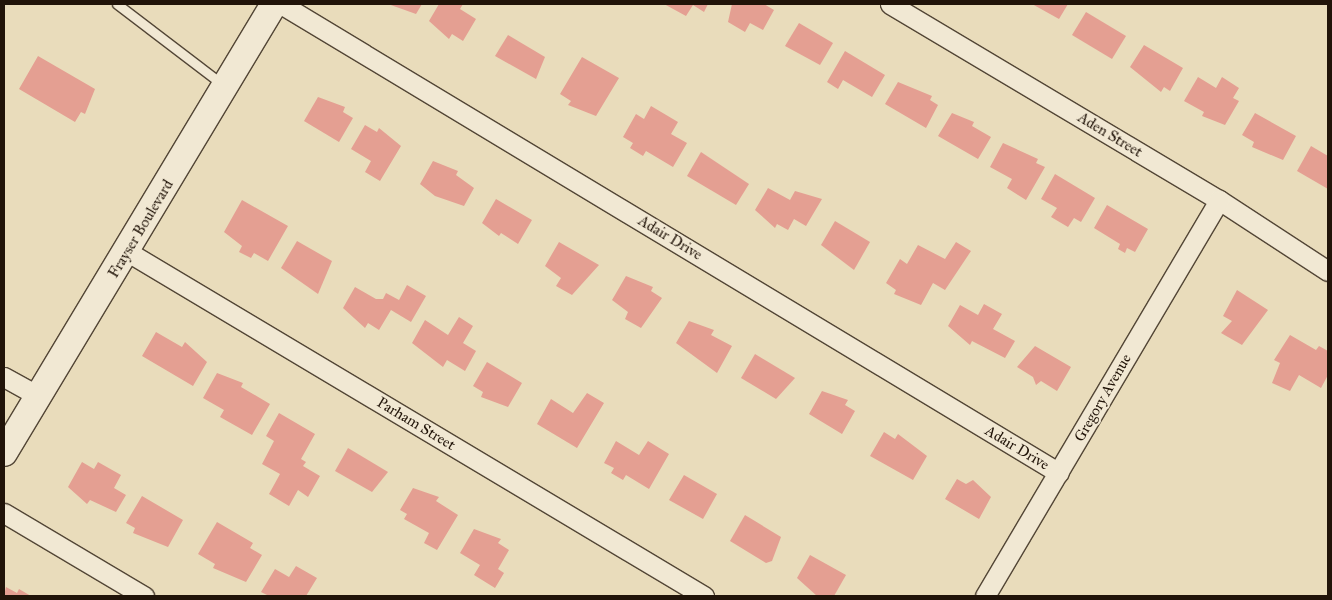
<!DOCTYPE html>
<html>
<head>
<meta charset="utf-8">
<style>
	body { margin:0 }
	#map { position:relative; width:1332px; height:600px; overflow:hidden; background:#e9dcbb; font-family:"IM FELL Great Primer",serif }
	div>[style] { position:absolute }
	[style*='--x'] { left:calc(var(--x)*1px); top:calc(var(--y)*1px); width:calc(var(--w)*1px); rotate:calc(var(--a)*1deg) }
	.building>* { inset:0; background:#e49f92 }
	.roads { filter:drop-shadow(1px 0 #534636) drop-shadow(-1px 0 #534636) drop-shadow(0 1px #534636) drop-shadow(0 -1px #534636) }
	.service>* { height:9px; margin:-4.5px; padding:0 4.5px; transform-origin:4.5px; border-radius:4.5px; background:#f1e8d3 }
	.minor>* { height:19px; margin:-9.5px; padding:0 9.5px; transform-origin:9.5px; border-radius:9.5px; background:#f1e8d3 }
	.secondary>* { height:26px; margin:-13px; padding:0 13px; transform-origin:13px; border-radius:13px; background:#f1e8d3 }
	span { translate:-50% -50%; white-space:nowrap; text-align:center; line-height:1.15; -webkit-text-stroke:4px #f1e8d3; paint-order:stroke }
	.street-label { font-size:15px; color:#211409 }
	.frame { position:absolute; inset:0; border:5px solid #211409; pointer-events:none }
</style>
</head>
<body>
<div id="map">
	<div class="building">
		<i style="clip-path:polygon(388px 4px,422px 4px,416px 14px)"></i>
		<i style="clip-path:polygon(439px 4px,463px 4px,460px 9px,476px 19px,463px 41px,452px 34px,449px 39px,429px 21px)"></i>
		<i style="clip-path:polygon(664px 4px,708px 4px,704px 12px,693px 5px,686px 16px)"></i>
		<i style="clip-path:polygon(732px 4px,764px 4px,774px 10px,763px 30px,750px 23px,745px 32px,728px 22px)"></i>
		<i style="clip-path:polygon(1032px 4px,1068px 4px,1059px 19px)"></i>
		<i style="clip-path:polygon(1086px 12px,1126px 36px,1112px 59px,1072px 35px)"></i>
		<i style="clip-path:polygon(799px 23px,833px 43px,820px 65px,785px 46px)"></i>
		<i style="clip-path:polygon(508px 35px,545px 57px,536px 79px,495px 56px)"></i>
		<i style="clip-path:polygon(1144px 45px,1183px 68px,1170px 91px,1164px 87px,1161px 92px,1130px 67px)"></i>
		<i style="clip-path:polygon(845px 51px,885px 75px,872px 97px,843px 80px,838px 89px,827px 82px)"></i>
		<i style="clip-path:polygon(38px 56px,95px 89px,85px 114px,81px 112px,75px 122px,19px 89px)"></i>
		<i style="clip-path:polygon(582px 57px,619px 78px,596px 116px,568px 105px,571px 101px,560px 94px)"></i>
		<i style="clip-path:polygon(1198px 77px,1216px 88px,1222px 77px,1239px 88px,1233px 98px,1239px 101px,1225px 125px,1202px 116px,1204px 112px,1184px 101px)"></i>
		<i style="clip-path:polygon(898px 82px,932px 96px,930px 100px,938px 105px,926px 128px,885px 104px)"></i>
		<i style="clip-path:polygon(318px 97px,345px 107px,343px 112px,353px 118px,339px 142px,304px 121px)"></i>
		<i style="clip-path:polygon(651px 106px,678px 122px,671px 134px,687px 143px,673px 167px,646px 151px,643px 156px,630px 148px,633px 143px,623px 137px,636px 114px,644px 119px)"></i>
		<i style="clip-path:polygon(952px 113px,974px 122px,972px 126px,991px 137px,978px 159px,938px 136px)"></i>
		<i style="clip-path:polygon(1255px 113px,1296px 136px,1283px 160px,1252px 147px,1254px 142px,1242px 135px)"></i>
		<i style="clip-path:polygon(365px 125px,377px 132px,379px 128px,401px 146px,380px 181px,365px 172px,371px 161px,351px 149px)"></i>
		<i style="clip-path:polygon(1003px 143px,1038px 159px,1036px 163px,1045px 167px,1026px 200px,1007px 188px,1012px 179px,990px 167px)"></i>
		<i style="clip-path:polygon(1311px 146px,1328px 156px,1328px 189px,1297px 171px)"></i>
		<i style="clip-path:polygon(701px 152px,749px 184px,736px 205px,687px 176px)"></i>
		<i style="clip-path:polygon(433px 161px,458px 171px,456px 175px,474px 188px,464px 206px,435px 196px,420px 184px)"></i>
		<i style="clip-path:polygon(1055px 174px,1095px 198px,1081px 222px,1074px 218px,1068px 227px,1051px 217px,1057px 208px,1041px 199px)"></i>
		<i style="clip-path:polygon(768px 188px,790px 200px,795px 191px,822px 199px,806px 226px,794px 219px,788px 230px,777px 224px,775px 228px,755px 210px)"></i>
		<i style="clip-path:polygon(496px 199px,532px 220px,518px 244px,501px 233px,499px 236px,482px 223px)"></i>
		<i style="clip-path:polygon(242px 200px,288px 226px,268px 261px,254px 253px,251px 258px,239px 252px,242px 246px,224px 232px)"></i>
		<i style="clip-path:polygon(1107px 205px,1148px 229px,1135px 252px,1127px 248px,1125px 253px,1118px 249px,1120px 244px,1094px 228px)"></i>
		<i style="clip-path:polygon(835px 221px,870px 242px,854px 270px,821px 245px)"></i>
		<i style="clip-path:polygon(297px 241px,332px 261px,318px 294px,281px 268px)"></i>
		<i style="clip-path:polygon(559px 242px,599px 265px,572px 295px,556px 286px,561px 278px,545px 266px)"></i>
		<i style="clip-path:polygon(956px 242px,971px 251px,945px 290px,933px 283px,921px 305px,894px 294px,896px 290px,886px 283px,900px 259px,907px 264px,918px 245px,945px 259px)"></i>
		<i style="clip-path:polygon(626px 276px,653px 287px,651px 291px,662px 298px,641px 328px,625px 319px,628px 312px,612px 300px)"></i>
		<i style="clip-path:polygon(407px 285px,426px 296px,411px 322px,391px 310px,379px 330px,368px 323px,365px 328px,343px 308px,355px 287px,376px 299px,383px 299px,386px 293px,399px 300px)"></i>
		<i style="clip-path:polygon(1237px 290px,1268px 310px,1242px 345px,1221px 333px,1232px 321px,1223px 316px)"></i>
		<i style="clip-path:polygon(984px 304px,1002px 314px,993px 329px,1015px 341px,1005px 358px,972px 341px,970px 345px,948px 326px,960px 305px,978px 315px)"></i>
		<i style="clip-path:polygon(459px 317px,473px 326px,463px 343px,476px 351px,465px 371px,447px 360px,443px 367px,412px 343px,425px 320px,448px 335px)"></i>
		<i style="clip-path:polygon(689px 321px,714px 330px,711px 335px,732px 346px,717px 373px,676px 343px)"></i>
		<i style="clip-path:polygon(156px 332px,182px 347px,185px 342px,207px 362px,193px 386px,142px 356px)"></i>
		<i style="clip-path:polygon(1290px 335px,1316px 350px,1319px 346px,1328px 351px,1328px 375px,1321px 388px,1299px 375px,1290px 391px,1272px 383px,1280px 363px,1274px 360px)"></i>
		<i style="clip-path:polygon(1035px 346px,1071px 367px,1057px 391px,1041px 381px,1036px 385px,1033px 377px,1017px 367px)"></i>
		<i style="clip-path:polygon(755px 354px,795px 378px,776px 399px,741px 378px)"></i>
		<i style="clip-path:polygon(487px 362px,522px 383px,508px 407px,481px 397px,483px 392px,473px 386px)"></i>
		<i style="clip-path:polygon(217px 373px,243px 383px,241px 387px,270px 404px,252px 435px,220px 417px,224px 410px,203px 398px)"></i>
		<i style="clip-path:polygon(822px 391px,848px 400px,845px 405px,855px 411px,842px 434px,809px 414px)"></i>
		<i style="clip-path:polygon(587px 393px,604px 403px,577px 448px,537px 424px,551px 399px,573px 413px)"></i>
		<i style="clip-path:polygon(279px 413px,315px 434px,301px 459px,306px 462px,303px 466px,320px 476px,308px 497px,298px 490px,289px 506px,269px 494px,280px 474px,262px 464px,274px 441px,266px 436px)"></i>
		<i style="clip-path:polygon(884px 432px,895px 439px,898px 434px,927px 456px,913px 480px,870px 456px)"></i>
		<i style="clip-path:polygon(616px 441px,639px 455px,648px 441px,669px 454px,649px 489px,626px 475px,623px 480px,611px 473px,614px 468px,604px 463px)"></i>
		<i style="clip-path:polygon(348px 448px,388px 472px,372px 492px,335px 471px)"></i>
		<i style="clip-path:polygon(82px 462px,94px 469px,98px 462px,121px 475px,114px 488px,126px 495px,116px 512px,90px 500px,87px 504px,68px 487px)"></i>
		<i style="clip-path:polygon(684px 475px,717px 494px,703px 519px,669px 500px)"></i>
		<i style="clip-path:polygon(957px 479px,966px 484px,973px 480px,991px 497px,979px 519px,945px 499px)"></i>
		<i style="clip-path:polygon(413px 488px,439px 497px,436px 501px,458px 515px,437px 550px,424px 543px,429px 533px,404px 519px,407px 514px,400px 510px)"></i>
		<i style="clip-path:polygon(142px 496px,183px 520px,168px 547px,133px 533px,135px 528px,126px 523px)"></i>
		<i style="clip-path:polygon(745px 515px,781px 537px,772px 561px,766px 563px,730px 541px)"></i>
		<i style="clip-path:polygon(217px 522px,253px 543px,250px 548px,262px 555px,246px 582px,213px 568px,215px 564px,198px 554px)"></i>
		<i style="clip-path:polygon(474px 529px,501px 539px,498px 543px,509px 550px,498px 569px,504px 573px,495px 588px,474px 575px,480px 565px,460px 553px)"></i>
		<i style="clip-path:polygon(810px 555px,846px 575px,834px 596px,817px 596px,797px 578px)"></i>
		<i style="clip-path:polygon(296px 566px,317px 578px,306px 596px,269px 596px,261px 592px,275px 569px,289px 577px)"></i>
		<i style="clip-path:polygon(6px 587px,17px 593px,19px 589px,31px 596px,4px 596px)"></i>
	</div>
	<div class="roads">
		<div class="service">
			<i style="--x:117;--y:4;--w:132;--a:37.3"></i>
		</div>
		<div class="minor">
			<i style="--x:281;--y:4;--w:908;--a:31.08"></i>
			<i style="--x:890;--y:4;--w:383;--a:30.8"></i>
			<i style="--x:1219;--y:200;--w:130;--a:33.1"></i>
			<i style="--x:128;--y:252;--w:671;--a:30.85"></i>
			<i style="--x:4;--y:377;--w:39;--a:29"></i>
			<i style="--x:4;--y:513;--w:163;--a:30.7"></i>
			<i style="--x:985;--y:596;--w:460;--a:-59.4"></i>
		</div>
		<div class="secondary">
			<i style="--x:4;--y:453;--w:524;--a:-58.98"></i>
		</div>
	</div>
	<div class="street-label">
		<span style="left:1110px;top:135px;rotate:31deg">Aden Street</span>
		<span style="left:141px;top:229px;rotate:-59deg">Frayser Boulevard</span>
		<span style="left:670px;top:238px;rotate:31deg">Adair Drive</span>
		<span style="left:1103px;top:398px;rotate:-60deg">Gregory Avenue</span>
		<span style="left:416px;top:424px;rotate:31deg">Parham Street</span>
		<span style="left:1017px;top:448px;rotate:31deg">Adair Drive</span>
	</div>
	<div class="frame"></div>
</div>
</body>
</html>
